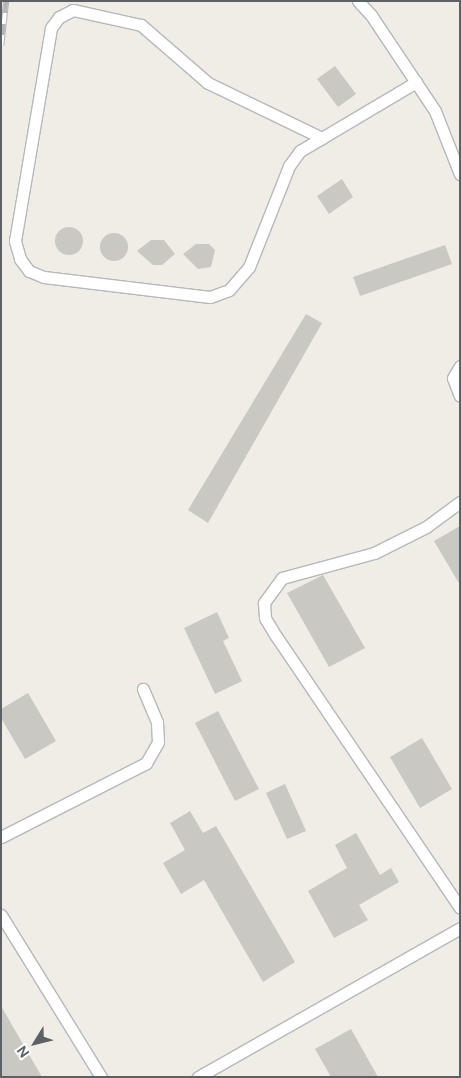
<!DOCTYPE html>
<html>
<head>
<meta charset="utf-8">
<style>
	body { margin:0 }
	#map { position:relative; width:461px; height:1078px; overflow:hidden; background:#efede5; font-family:"DM Sans",sans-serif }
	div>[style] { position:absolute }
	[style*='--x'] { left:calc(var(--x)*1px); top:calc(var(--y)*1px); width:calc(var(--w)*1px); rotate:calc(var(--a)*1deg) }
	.building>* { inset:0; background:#cac8c2 }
	.round { border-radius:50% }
	.roads { filter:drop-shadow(1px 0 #b5b8bc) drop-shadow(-1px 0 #b5b8bc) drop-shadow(0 1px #b5b8bc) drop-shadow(0 -1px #b5b8bc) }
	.service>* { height:11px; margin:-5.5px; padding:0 5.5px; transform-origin:5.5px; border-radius:5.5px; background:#fff }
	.rail>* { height:5.5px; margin-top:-2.75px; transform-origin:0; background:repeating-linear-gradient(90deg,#fff 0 11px,#b4b5b6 0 22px); box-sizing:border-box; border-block:1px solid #b4b5b6 }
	span { translate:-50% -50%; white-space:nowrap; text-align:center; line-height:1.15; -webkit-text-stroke:4px #fff; paint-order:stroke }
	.frame { position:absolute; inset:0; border:2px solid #5d6166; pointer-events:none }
	.north { position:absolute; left:10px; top:1018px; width:50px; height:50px; -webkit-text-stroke:4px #fff; paint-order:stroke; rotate:234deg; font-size:14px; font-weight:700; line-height:20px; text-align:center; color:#5d6166 }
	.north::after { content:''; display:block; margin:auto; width:18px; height:22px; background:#5d6166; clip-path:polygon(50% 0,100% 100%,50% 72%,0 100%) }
</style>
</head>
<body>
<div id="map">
	<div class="building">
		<i style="clip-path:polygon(335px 66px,356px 94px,338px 107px,317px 79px)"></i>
		<i style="clip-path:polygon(342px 179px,353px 197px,329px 214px,317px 196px)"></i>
		<i class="round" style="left:55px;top:227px;width:28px;height:28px"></i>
		<i class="round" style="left:100px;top:233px;width:28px;height:28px"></i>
		<i style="clip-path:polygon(151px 240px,164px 240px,175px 254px,162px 265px,153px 265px,137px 251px)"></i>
		<i style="clip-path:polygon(196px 244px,209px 244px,215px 250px,211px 267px,198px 269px,183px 254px)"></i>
		<i style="clip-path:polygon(445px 245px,452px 264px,360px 296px,353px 277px)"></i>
		<i style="clip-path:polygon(306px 314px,322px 323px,208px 523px,188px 510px)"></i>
		<i style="clip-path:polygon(460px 526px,460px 585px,434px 541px)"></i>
		<i style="clip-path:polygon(323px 575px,365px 648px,329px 667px,287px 593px)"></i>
		<i style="clip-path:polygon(217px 612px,229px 638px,223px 641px,242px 681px,215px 694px,184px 628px)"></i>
		<i style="clip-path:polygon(28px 693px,56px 741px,25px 759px,1px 718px,1px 709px)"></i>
		<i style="clip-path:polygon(218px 711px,259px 789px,235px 801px,195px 723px)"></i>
		<i style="clip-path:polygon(422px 738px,452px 789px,420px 808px,390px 757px)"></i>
		<i style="clip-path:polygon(285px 784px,306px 831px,287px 839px,266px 793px)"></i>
		<i style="clip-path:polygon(190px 811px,203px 833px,216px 826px,295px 962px,263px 982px,204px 880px,181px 894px,163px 863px,185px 850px,170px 823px)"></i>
		<i style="clip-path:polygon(356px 833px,380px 875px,391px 868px,399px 882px,359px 905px,368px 920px,334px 938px,308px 891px,347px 868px,335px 845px)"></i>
		<i style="clip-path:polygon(1px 1006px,42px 1077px,1px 1077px)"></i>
		<i style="clip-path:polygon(351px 1029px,378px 1077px,331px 1077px,315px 1049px)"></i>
	</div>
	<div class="roads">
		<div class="service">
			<i style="--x:358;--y:1;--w:19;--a:47"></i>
			<i style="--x:371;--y:15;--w:115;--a:56.3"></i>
			<i style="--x:435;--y:111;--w:68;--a:68.4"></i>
			<i style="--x:322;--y:138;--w:127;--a:-154.2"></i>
			<i style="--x:208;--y:83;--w:89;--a:-139.1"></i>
			<i style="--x:141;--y:25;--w:70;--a:-167.6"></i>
			<i style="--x:73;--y:10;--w:16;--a:153"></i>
			<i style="--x:59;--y:17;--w:14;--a:126"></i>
			<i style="--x:51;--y:28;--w:216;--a:99.6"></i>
			<i style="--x:15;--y:241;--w:19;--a:74"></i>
			<i style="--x:20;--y:259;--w:15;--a:53"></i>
			<i style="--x:29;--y:271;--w:16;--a:22"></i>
			<i style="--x:44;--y:277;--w:167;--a:6.9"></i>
			<i style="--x:210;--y:297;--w:20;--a:-20"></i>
			<i style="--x:229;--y:290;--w:30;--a:-49"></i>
			<i style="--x:249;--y:267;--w:109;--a:-68.4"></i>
			<i style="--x:289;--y:166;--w:19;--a:-54"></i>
			<i style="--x:300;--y:151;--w:135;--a:-30.7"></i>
			<i style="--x:460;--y:366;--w:14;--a:120"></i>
			<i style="--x:453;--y:378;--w:19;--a:69"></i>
			<i style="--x:460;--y:502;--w:42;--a:143.7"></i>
			<i style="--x:426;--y:527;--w:58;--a:153.4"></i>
			<i style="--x:374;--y:553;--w:95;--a:164.8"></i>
			<i style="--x:282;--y:578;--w:31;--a:126"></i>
			<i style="--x:264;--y:603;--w:15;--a:86"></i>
			<i style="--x:265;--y:618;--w:21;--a:59"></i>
			<i style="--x:276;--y:636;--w:328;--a:55.9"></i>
			<i style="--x:1;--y:837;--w:163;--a:-27"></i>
			<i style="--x:146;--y:763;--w:24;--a:-60"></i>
			<i style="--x:158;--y:742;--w:20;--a:-93"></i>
			<i style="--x:157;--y:722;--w:36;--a:-113"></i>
			<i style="--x:1;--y:915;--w:190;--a:58.3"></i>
			<i style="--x:198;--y:1077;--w:301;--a:-29.6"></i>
		</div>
	</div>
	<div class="rail">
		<i style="--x:1;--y:46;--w:45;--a:-83.7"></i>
	</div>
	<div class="frame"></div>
	<div class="north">N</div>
</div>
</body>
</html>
